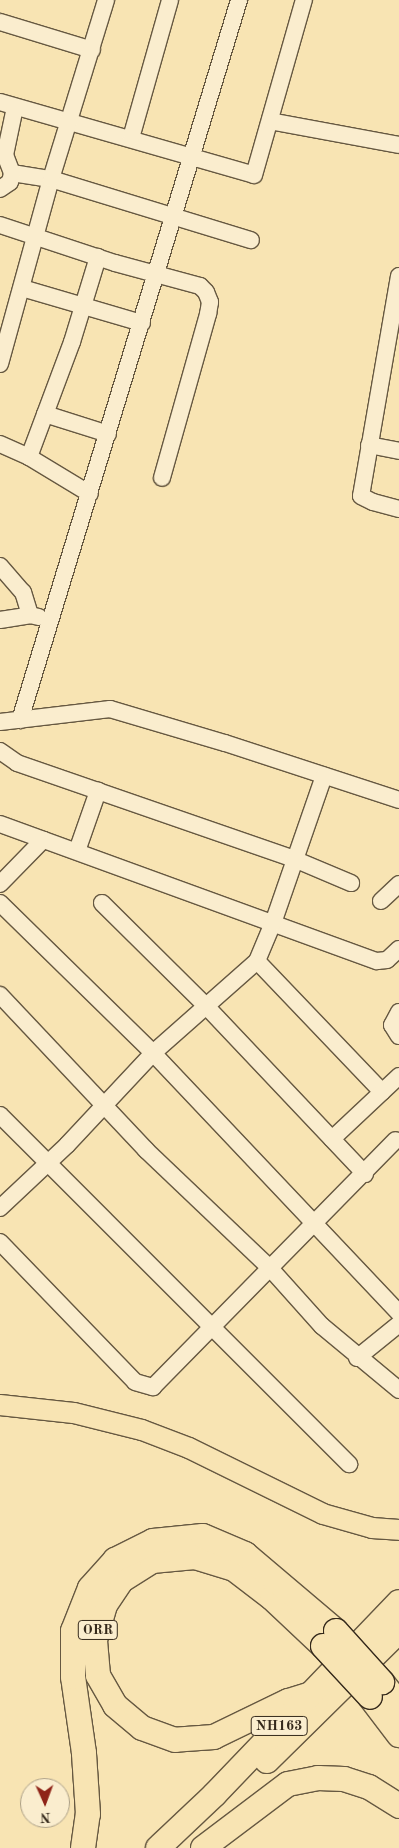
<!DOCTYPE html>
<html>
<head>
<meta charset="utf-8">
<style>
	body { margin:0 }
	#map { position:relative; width:399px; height:1848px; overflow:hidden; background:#f8e4b3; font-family:"Old Standard TT",serif }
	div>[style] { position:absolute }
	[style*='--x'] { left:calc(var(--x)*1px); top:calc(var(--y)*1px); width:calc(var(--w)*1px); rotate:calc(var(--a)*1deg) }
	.roads { filter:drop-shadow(1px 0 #665841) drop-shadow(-1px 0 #665841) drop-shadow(0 1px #665841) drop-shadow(0 -1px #665841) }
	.minor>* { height:16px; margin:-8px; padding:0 8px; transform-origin:8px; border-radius:8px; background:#faedce }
	.major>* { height:20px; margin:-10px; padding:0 10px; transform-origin:10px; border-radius:10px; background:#f8e4b3 }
	.highway>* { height:24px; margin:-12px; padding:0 12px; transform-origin:12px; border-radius:12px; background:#f8e4b3 }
	.bridges { filter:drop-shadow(1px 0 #35291b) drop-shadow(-1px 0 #35291b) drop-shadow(0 1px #35291b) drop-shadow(0 -1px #35291b) }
	.highway-bridge>* { height:24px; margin:-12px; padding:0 12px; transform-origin:12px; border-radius:12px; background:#f8e4b3 }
	span { translate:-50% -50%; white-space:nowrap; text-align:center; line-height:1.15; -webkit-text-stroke:5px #faedce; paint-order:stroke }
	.shield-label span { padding:1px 4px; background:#faedce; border:1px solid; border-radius:4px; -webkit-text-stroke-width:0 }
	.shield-label { font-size:14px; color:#35291b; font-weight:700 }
	.north { position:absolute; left:20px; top:1778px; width:50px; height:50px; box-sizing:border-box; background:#faedce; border:1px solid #ab9f86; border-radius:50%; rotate:178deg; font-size:14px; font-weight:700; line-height:20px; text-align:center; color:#35291b }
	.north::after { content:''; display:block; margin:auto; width:18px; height:22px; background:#8f2418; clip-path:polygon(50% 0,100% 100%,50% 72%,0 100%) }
</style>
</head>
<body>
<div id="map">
	<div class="roads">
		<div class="minor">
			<i style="--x:0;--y:22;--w:96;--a:16.9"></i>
			<i style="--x:0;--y:102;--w:264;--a:16"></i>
			<i style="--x:254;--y:175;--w:182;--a:-74.1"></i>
			<i style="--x:270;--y:121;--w:131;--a:10.5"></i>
			<i style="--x:131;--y:138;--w:143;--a:-74.2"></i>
			<i style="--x:12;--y:173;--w:39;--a:9"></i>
			<i style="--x:51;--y:179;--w:209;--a:17"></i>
			<i style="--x:0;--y:189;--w:12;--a:-35"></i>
			<i style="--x:10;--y:182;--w:9;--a:-77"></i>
			<i style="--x:12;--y:173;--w:19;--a:-111"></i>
			<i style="--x:5;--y:155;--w:49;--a:-78.2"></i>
			<i style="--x:0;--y:225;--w:121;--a:18.3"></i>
			<i style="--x:115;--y:263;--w:88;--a:15.1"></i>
			<i style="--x:200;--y:286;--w:8;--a:45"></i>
			<i style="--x:206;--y:292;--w:11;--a:68"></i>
			<i style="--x:210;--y:302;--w:12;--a:99"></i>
			<i style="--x:208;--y:314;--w:170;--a:105.7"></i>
			<i style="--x:399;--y:276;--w:223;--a:99.8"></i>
			<i style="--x:361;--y:496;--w:13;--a:27"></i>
			<i style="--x:373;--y:502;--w:27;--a:15"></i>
			<i style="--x:22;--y:288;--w:125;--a:16.3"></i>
			<i style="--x:0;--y:364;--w:192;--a:-74.6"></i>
			<i style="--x:51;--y:179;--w:187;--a:-72.9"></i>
			<i style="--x:45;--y:414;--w:66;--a:17.6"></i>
			<i style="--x:0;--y:444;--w:32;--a:24"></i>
			<i style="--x:29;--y:457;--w:71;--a:31.2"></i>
			<i style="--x:369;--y:445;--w:31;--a:11"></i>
			<i style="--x:29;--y:457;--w:123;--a:-69.5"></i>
			<i style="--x:72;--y:342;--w:89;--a:-73"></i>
			<i style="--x:0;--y:566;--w:35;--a:49"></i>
			<i style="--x:23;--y:592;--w:24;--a:73"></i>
			<i style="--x:0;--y:620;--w:30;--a:-9"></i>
			<i style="--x:30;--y:615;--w:9;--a:13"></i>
			<i style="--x:20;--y:720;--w:753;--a:-73.08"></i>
			<i style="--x:0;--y:722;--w:111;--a:-6.7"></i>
			<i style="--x:110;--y:709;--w:120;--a:16.5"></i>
			<i style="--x:225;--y:743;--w:183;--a:18.1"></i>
			<i style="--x:0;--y:751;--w:21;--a:35"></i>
			<i style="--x:17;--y:763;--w:293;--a:19.1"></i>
			<i style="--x:294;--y:859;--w:62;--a:22.8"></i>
			<i style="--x:0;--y:824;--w:401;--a:20"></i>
			<i style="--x:377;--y:961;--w:10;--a:-6"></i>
			<i style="--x:387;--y:960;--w:16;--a:-43"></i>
			<i style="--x:77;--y:851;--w:64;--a:-70.7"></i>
			<i style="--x:0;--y:884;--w:62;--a:-45.7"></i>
			<i style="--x:381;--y:901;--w:25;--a:-43"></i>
			<i style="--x:0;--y:903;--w:214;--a:44.4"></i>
			<i style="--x:153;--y:1053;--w:358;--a:46.6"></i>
			<i style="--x:102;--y:903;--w:148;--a:44.7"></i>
			<i style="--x:207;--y:1007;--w:230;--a:46.6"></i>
			<i style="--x:257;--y:961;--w:181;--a:46.3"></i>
			<i style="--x:0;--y:995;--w:213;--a:46.7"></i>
			<i style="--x:146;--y:1150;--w:170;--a:43.6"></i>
			<i style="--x:269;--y:1267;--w:79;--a:48.1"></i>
			<i style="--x:322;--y:1326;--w:100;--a:39.7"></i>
			<i style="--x:399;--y:1012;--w:15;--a:118"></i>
			<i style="--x:392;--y:1025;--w:13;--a:58"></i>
			<i style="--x:0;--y:1115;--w:494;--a:45"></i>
			<i style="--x:332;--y:1139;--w:92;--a:-43.2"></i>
			<i style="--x:0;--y:1208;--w:92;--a:-43.2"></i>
			<i style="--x:67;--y:1145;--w:126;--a:-46.9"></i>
			<i style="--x:153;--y:1053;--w:139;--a:-41.5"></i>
			<i style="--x:257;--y:961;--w:41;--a:-67.2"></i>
			<i style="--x:273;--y:923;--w:156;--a:-70.9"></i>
			<i style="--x:0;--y:1242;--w:194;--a:46"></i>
			<i style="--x:135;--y:1382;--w:19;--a:16"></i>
			<i style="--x:153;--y:1387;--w:346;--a:-45.5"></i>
			<i style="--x:357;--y:1358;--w:54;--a:-39"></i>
		</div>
		<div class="major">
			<i style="--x:0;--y:1405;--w:74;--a:6.2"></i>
			<i style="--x:74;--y:1413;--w:70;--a:14"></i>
			<i style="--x:142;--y:1430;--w:50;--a:21"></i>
			<i style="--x:189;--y:1448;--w:149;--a:26.2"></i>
			<i style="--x:323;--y:1514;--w:51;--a:15.9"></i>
			<i style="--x:372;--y:1528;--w:27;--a:4"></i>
		</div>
		<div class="highway">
			<i style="--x:382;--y:1682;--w:28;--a:52"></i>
			<i style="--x:308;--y:1695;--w:21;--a:163"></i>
			<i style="--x:288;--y:1701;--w:82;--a:154.1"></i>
			<i style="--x:214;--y:1737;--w:39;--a:176"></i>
			<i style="--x:175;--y:1740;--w:35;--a:-160"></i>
			<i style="--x:142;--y:1728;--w:35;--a:-140"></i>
			<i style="--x:115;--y:1705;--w:34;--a:-120"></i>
			<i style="--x:98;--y:1675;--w:35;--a:-95"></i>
			<i style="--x:95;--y:1640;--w:36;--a:-74"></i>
			<i style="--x:105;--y:1605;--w:30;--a:-56"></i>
			<i style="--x:122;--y:1580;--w:36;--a:-32"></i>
			<i style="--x:152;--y:1561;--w:43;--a:-5.3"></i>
			<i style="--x:195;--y:1557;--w:41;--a:17.1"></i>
			<i style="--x:234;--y:1569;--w:48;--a:37.3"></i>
			<i style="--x:272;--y:1598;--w:70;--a:43.3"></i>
			<i style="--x:370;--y:1697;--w:48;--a:52.7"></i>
			<i style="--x:267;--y:1761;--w:185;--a:-44.6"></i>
			<i style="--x:83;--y:1848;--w:34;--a:-82"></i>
			<i style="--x:88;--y:1814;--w:61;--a:-93.8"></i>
			<i style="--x:84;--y:1753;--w:77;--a:-98.2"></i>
			<i style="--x:73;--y:1677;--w:46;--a:-90"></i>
			<i style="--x:73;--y:1631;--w:46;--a:-68.4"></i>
			<i style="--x:90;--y:1588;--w:38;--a:-48"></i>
			<i style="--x:115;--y:1560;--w:42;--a:-26.6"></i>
			<i style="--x:153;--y:1541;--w:50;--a:-5.7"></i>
			<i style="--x:203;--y:1536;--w:46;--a:23.2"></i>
			<i style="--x:245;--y:1554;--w:119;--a:40.2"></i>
			<i style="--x:158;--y:1848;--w:77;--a:-43.4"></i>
			<i style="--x:214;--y:1795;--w:267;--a:-46.2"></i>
			<i style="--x:203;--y:1848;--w:106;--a:-37"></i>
			<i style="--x:288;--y:1784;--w:31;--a:-11"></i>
			<i style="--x:318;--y:1778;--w:26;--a:2"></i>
			<i style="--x:344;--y:1779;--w:26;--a:18"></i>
			<i style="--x:369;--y:1787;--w:36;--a:32"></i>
		</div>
	</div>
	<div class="bridges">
		<div class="highway-bridge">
			<i style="--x:336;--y:1631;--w:69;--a:48"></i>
			<i style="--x:323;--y:1646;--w:69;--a:47.3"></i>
		</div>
	</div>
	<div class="shield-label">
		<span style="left:98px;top:1630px">ORR</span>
		<span style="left:279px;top:1726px">NH163</span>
	</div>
	<div class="north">N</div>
</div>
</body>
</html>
